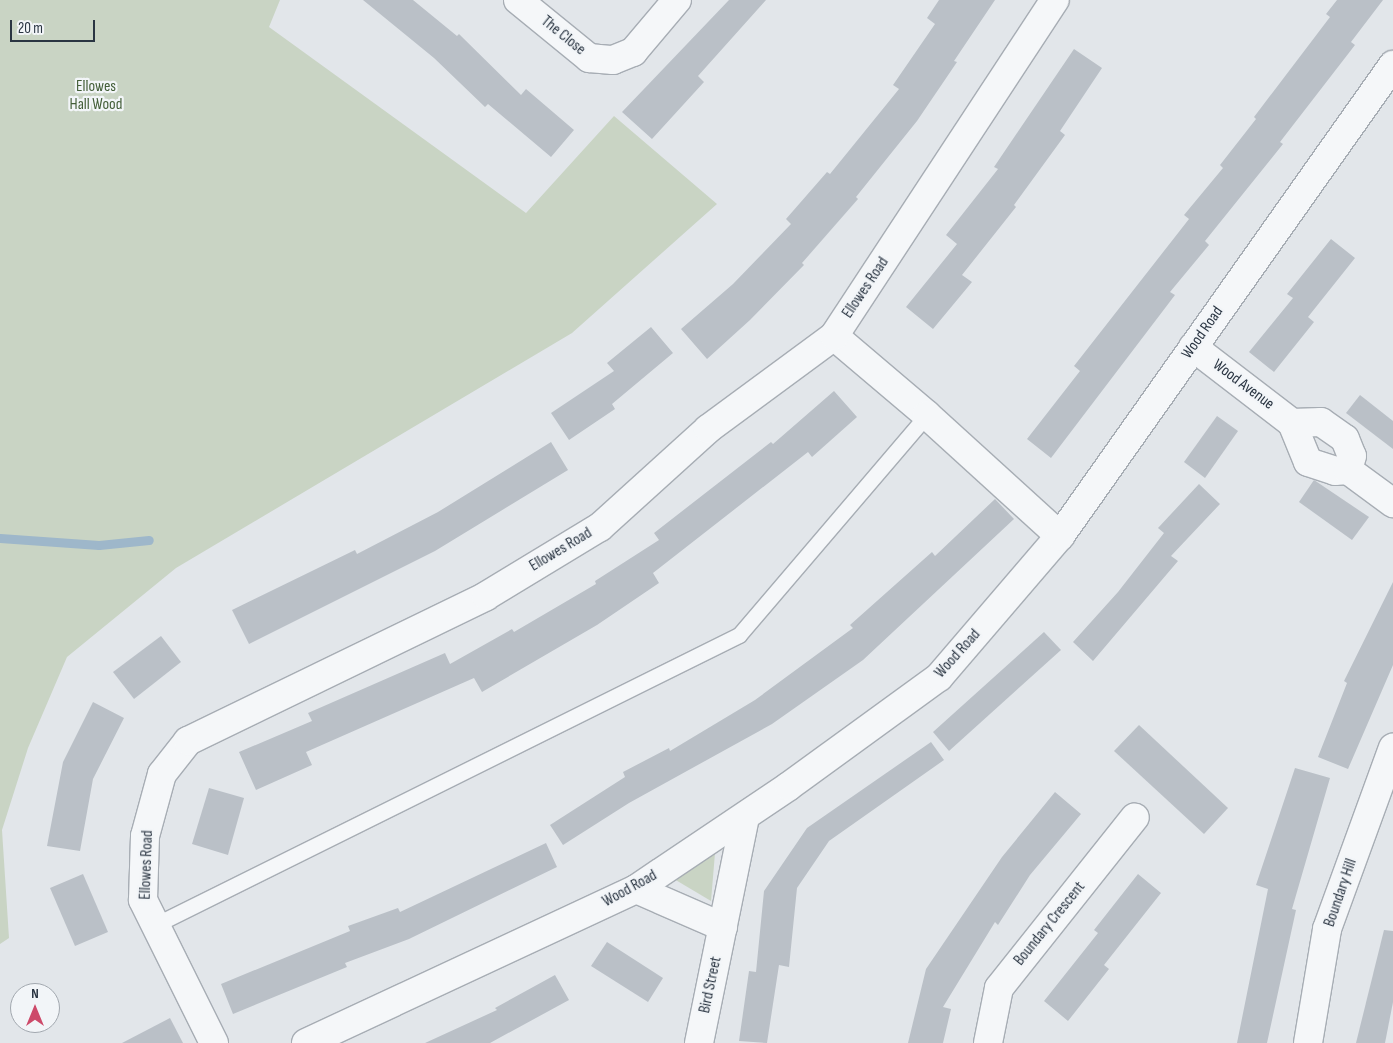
<!DOCTYPE html>
<html>
<head>
<meta charset="utf-8">
<style>
	body { margin:0 }
	#map { position:relative; width:1393px; height:1043px; overflow:hidden; background:#e2e6ea; font-family:"Sofia Sans Condensed",sans-serif }
	div>[style] { position:absolute }
	[style*='--x'] { left:calc(var(--x)*1px); top:calc(var(--y)*1px); width:calc(var(--w)*1px); rotate:calc(var(--a)*1deg) }
	.green>* { inset:0; background:#c9d4c4 }
	.stream>* { height:9px; margin:-4.5px; padding:0 4.5px; transform-origin:4.5px; border-radius:4.5px; background:#9eb7ca }
	.building>* { inset:0; background:#bac0c7 }
	.roads { filter:drop-shadow(1px 0 #a7adb4) drop-shadow(-1px 0 #a7adb4) drop-shadow(0 1px #a7adb4) drop-shadow(0 -1px #a7adb4) }
	.lane>* { height:15px; margin:-7.5px; padding:0 7.5px; transform-origin:7.5px; border-radius:7.5px; background:#f5f7f9 }
	.street>* { height:28px; margin:-14px; padding:0 14px; transform-origin:14px; border-radius:14px; background:#f5f7f9 }
	span { translate:-50% -50%; white-space:nowrap; text-align:center; line-height:1.15; -webkit-text-stroke:4.5px #f2f5f8; paint-order:stroke }
	.street-label { font-size:16px; color:#2a3542 }
	.park-label { font-size:16px; color:#435e38 }
	.north { position:absolute; left:10px; top:983px; width:50px; height:50px; box-sizing:border-box; background:#f2f5f8; border:1px solid #a2a8af; border-radius:50%; rotate:0deg; font-size:14px; font-weight:700; line-height:20px; text-align:center; color:#2a3542 }
	.north::after { content:''; display:block; margin:auto; width:18px; height:22px; background:#cd4a6a; clip-path:polygon(50% 0,100% 100%,50% 72%,0 100%) }
	.scale { position:absolute; left:10px; top:20px; width:85px; height:22px; box-sizing:border-box; border:2px solid #2a3542; border-top:0; padding-left:6px; font-size:15px; line-height:18px; white-space:nowrap; color:#2a3542; -webkit-text-stroke:4px #f2f5f8; paint-order:stroke }
</style>
</head>
<body>
<div id="map">
	<div class="green">
		<i style="clip-path:polygon(0 0,280px 0,269px 27px,526px 213px,614px 116px,717px 204px,572px 333px,176px 568px,67px 657px,28px 748px,2px 830px,9px 938px,0 944px)"></i>
		<i style="clip-path:polygon(715px 853px,711px 901px,674px 879px)"></i>
	</div>
	<div class="stream">
		<i style="--x:0;--y:538;--w:99;--a:4"></i>
		<i style="--x:99;--y:545;--w:50;--a:-5.7"></i>
	</div>
	<div class="building">
		<i style="clip-path:polygon(363px 0,413px 0,457px 36px,459px 34px,521px 95px,526px 89px,574px 130px,551px 157px,488px 104px,485px 107px,434px 58px)"></i>
		<i style="clip-path:polygon(729px 0,766px 0,698px 76px,704px 82px,652px 139px,622px 112px)"></i>
		<i style="clip-path:polygon(939px 0,995px 0,954px 61px,957px 62px,917px 121px,856px 197px,858px 199px,802px 263px,804px 265px,750px 320px,707px 359px,681px 329px,733px 284px,791px 224px,786px 219px,827px 172px,830px 174px,899px 89px,893px 85px,935px 24px,927px 18px)"></i>
		<i style="clip-path:polygon(1337px 0,1383px 0,1351px 42px,1355px 45px,1280px 142px,1283px 144px,1205px 241px,1209px 245px,1170px 292px,1175px 295px,1051px 458px,1027px 439px,1080px 371px,1074px 366px,1189px 219px,1184px 215px,1223px 168px,1220px 165px,1256px 119px,1254px 117px,1330px 17px,1326px 14px)"></i>
		<i style="clip-path:polygon(1074px 49px,1102px 68px,1060px 131px,1065px 135px,1014px 205px,1016px 207px,962px 275px,972px 282px,933px 329px,906px 307px,957px 244px,946px 235px,998px 169px,994px 167px)"></i>
		<i style="clip-path:polygon(1331px 239px,1355px 258px,1308px 317px,1314px 322px,1274px 372px,1249px 352px,1293px 298px,1287px 294px)"></i>
		<i style="clip-path:polygon(651px 327px,673px 353px,612px 404px,615px 409px,569px 440px,551px 413px,614px 371px,607px 363px)"></i>
		<i style="clip-path:polygon(834px 391px,857px 417px,812px 457px,808px 452px,653px 573px,659px 583px,597px 625px,482px 692px,474px 678px,306px 752px,312px 765px,256px 790px,239px 752px,312px 721px,308px 713px,445px 653px,450px 664px,512px 629px,514px 632px,596px 584px,595px 581px,659px 540px,654px 533px,771px 442px,773px 444px)"></i>
		<i style="clip-path:polygon(1360px 395px,1393px 421px,1393px 449px,1346px 413px)"></i>
		<i style="clip-path:polygon(1217px 416px,1238px 431px,1205px 478px,1184px 462px)"></i>
		<i style="clip-path:polygon(551px 442px,568px 470px,435px 551px,249px 644px,232px 610px,355px 550px,357px 554px,438px 512px)"></i>
		<i style="clip-path:polygon(1314px 480px,1369px 517px,1352px 540px,1299px 502px)"></i>
		<i style="clip-path:polygon(1199px 484px,1220px 504px,1171px 556px,1178px 561px,1093px 661px,1073px 642px,1118px 592px,1164px 533px,1158px 528px)"></i>
		<i style="clip-path:polygon(995px 499px,1014px 519px,863px 660px,772px 724px,629px 803px,563px 845px,550px 825px,625px 777px,623px 772px,669px 748px,670px 751px,755px 700px,853px 628px,850px 625px,932px 552px,935px 556px)"></i>
		<i style="clip-path:polygon(1393px 582px,1393px 665px,1348px 769px,1318px 757px,1347px 683px,1344px 681px)"></i>
		<i style="clip-path:polygon(1044px 632px,1061px 650px,949px 751px,933px 732px)"></i>
		<i style="clip-path:polygon(161px 636px,181px 662px,134px 699px,113px 672px)"></i>
		<i style="clip-path:polygon(93px 702px,124px 718px,93px 779px,80px 851px,47px 846px,63px 762px)"></i>
		<i style="clip-path:polygon(1139px 725px,1228px 808px,1204px 834px,1114px 751px)"></i>
		<i style="clip-path:polygon(931px 742px,944px 760px,829px 841px,797px 888px,789px 967px,779px 965px,767px 1043px,739px 1041px,749px 971px,756px 972px,764px 891px,807px 828px)"></i>
		<i style="clip-path:polygon(1295px 768px,1330px 778px,1292px 909px,1296px 910px,1267px 1043px,1237px 1043px,1268px 889px,1256px 885px)"></i>
		<i style="clip-path:polygon(209px 788px,244px 798px,228px 855px,192px 844px)"></i>
		<i style="clip-path:polygon(1055px 792px,1081px 814px,1030px 875px,998px 925px,995px 922px,943px 1007px,951px 1009px,943px 1043px,908px 1043px,926px 969px,1002px 857px)"></i>
		<i style="clip-path:polygon(546px 843px,557px 867px,409px 939px,345px 963px,347px 967px,233px 1014px,221px 984px,350px 931px,348px 926px,398px 908px,400px 912px)"></i>
		<i style="clip-path:polygon(83px 874px,108px 932px,75px 946px,50px 888px)"></i>
		<i style="clip-path:polygon(1138px 874px,1161px 893px,1104px 965px,1109px 969px,1068px 1021px,1044px 1001px,1098px 933px,1094px 930px)"></i>
		<i style="clip-path:polygon(1384px 930px,1393px 931px,1393px 1002px,1385px 1043px,1356px 1043px)"></i>
		<i style="clip-path:polygon(607px 942px,663px 978px,648px 1002px,591px 966px)"></i>
		<i style="clip-path:polygon(555px 975px,569px 1000px,490px 1043px,425px 1043px,497px 1010px,495px 1008px)"></i>
		<i style="clip-path:polygon(170px 1018px,183px 1043px,122px 1043px)"></i>
	</div>
	<div class="roads">
		<div class="lane">
			<i style="--x:155;--y:925;--w:652;--a:-26.41"></i>
			<i style="--x:739;--y:635;--w:289;--a:-49.5"></i>
		</div>
		<div class="street">
			<i style="--x:518;--y:0;--w:92;--a:39.2"></i>
			<i style="--x:589;--y:58;--w:24;--a:5"></i>
			<i style="--x:613;--y:60;--w:22;--a:-22"></i>
			<i style="--x:633;--y:52;--w:68;--a:-49.8"></i>
			<i style="--x:834;--y:336;--w:122;--a:40.3"></i>
			<i style="--x:927;--y:415;--w:180;--a:42.3"></i>
			<i style="--x:1193;--y:347;--w:125;--a:37.5"></i>
			<i style="--x:1292;--y:423;--w:42;--a:67.7"></i>
			<i style="--x:1308;--y:462;--w:28;--a:18"></i>
			<i style="--x:1335;--y:471;--w:13;--a:-4"></i>
			<i style="--x:1348;--y:470;--w:56;--a:36.3"></i>
			<i style="--x:1292;--y:423;--w:29;--a:-2"></i>
			<i style="--x:1321;--y:422;--w:29;--a:35"></i>
			<i style="--x:1345;--y:439;--w:18;--a:68"></i>
			<i style="--x:1352;--y:456;--w:15;--a:106"></i>
			<i style="--x:636;--y:889;--w:95;--a:23.6"></i>
			<i style="--x:214;--y:1043;--w:160;--a:-116.4"></i>
			<i style="--x:143;--y:900;--w:64;--a:-88.2"></i>
			<i style="--x:145;--y:836;--w:64;--a:-74.7"></i>
			<i style="--x:162;--y:774;--w:42;--a:-51.8"></i>
			<i style="--x:188;--y:741;--w:331;--a:-25.9"></i>
			<i style="--x:486;--y:596;--w:133;--a:-31.2"></i>
			<i style="--x:600;--y:527;--w:146;--a:-42.2"></i>
			<i style="--x:708;--y:429;--w:157;--a:-36.4"></i>
			<i style="--x:834;--y:336;--w:402;--a:-56.7"></i>
			<i style="--x:306;--y:1043;--w:364;--a:-25"></i>
			<i style="--x:636;--y:889;--w:184;--a:-33.9"></i>
			<i style="--x:789;--y:786;--w:185;--a:-36"></i>
			<i style="--x:939;--y:677;--w:186;--a:-49.4"></i>
			<i style="--x:1060;--y:536;--w:577;--a:-54.74"></i>
			<i style="--x:699;--y:1043;--w:231;--a:-78.5"></i>
			<i style="--x:988;--y:1043;--w:56;--a:-78.7"></i>
			<i style="--x:999;--y:988;--w:218;--a:-51.5"></i>
			<i style="--x:1308;--y:1043;--w:116;--a:-80.5"></i>
			<i style="--x:1327;--y:929;--w:193;--a:-70"></i>
		</div>
	</div>
	<div class="street-label">
		<span style="left:563px;top:36px;rotate:39deg">The Close</span>
		<span style="left:866px;top:288px;rotate:-56deg">Ellowes Road</span>
		<span style="left:1203px;top:333px;rotate:-55deg">Wood Road</span>
		<span style="left:1243px;top:385px;rotate:37deg">Wood Avenue</span>
		<span style="left:561px;top:550px;rotate:-31deg">Ellowes Road</span>
		<span style="left:958px;top:654px;rotate:-48deg">Wood Road</span>
		<span style="left:147px;top:865px;rotate:-88deg">Ellowes Road</span>
		<span style="left:630px;top:889px;rotate:-29deg">Wood Road</span>
		<span style="left:1341px;top:893px;rotate:-71deg">Boundary Hill</span>
		<span style="left:1050px;top:924px;rotate:-51deg">Boundary Crescent</span>
		<span style="left:711px;top:985px;rotate:-78deg">Bird Street</span>
	</div>
	<div class="park-label">
		<span style="left:96px;top:96px">Ellowes<br>Hall Wood</span>
	</div>
	<div class="north">N</div>
	<div class="scale">20 m</div>
</div>
</body>
</html>
